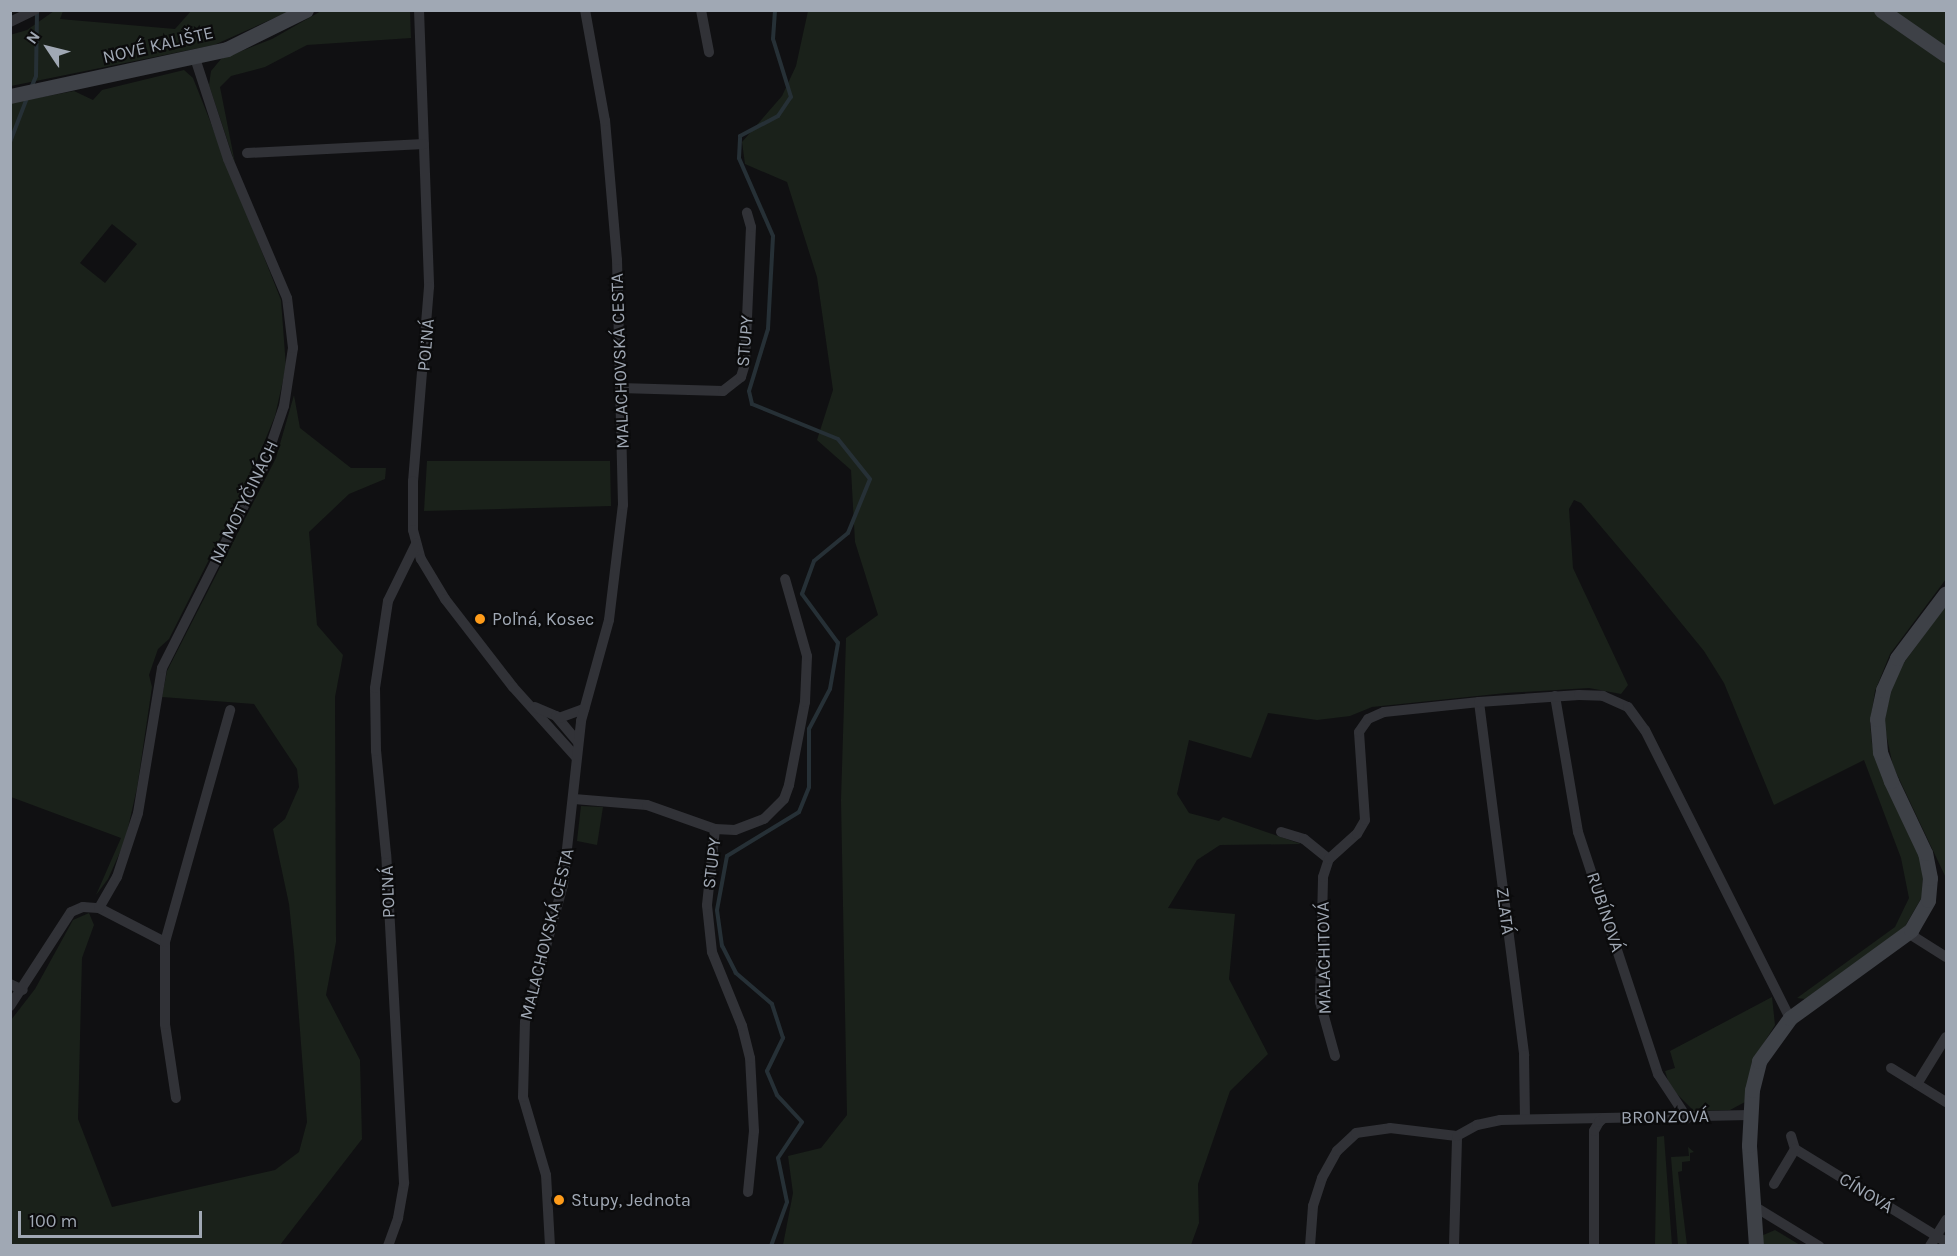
<!DOCTYPE html>
<html>
<head>
<meta charset="utf-8">
<style>
	body { margin:0 }
	#map { position:relative; width:1957px; height:1256px; overflow:hidden; background:#101012; font-family:Karla,sans-serif }
	div>[style] { position:absolute }
	[style*='--x'] { left:calc(var(--x)*1px); top:calc(var(--y)*1px); width:calc(var(--w)*1px); rotate:calc(var(--a)*1deg) }
	.green>* { inset:0; background:#1a211a }
	.stream>* { height:4px; margin:-2px; padding:0 2px; transform-origin:2px; border-radius:2px; background:#263036 }
	.street>* { height:10px; margin:-5px; padding:0 5px; transform-origin:5px; border-radius:5px; background:#313237 }
	.secondary>* { height:15px; margin:-7.5px; padding:0 7.5px; transform-origin:7.5px; border-radius:7.5px; background:#3e4147 }
	.dots>* { width:16px; height:16px; translate:-50% -50%; box-sizing:border-box; border:3px solid #0b0b0c; border-radius:50% }
	span { translate:-50% -50%; white-space:nowrap; text-align:center; line-height:1.15; -webkit-text-stroke:4.5px #0b0b0c; paint-order:stroke }
	.street-label { font-size:18px; color:#a0a8b4 }
	.poi-label { font-size:18px; color:#a0a8b4 }
	.left { translate:0 -50%; text-align:left }
	.frame { position:absolute; inset:0; border:12px solid #a0a8b4; pointer-events:none }
	.north { position:absolute; left:18px; top:18px; width:60px; height:60px; -webkit-text-stroke:4px #0b0b0c; paint-order:stroke; rotate:305deg; font-size:16px; font-weight:700; line-height:24px; text-align:center; color:#a0a8b4 }
	.north::after { content:''; display:block; margin:auto; width:21px; height:27px; background:#a0a8b4; clip-path:polygon(50% 0,100% 100%,50% 72%,0 100%) }
	.scale { position:absolute; left:18px; top:1211px; width:184px; height:27px; box-sizing:border-box; border:3px solid #a0a8b4; border-top:0; padding-left:8px; font-size:18px; line-height:21px; white-space:nowrap; color:#a0a8b4; -webkit-text-stroke:4px #0b0b0c; paint-order:stroke }
</style>
</head>
<body>
<div id="map">
	<div class="green">
		<i style="clip-path:polygon(54px 11px,63px 11px,60px 19px,175px 29px,191px 11px,290px 11px,214px 45px,11px 86px,10px 35px,27px 30px)"></i>
		<i style="clip-path:polygon(321px 11px,410px 11px,411px 38px,307px 45px,265px 67px,231px 76px,220px 87px,235px 163px,209px 85px,211px 71px,221px 59px,272px 39px)"></i>
		<i style="clip-path:polygon(808px 11px,1946px 11px,1946px 579px,1890px 654px,1875px 691px,1870px 723px,1872px 744px,1920px 858px,1923px 877px,1922px 897px,1904px 928px,1805px 999px,1797px 998px,1895px 927px,1909px 898px,1901px 858px,1864px 760px,1774px 805px,1724px 683px,1704px 651px,1642px 575px,1581px 503px,1574px 500px,1569px 509px,1573px 568px,1628px 685px,1621px 694px,1589px 688px,1506px 693px,1372px 707px,1350px 716px,1317px 720px,1268px 713px,1251px 758px,1189px 740px,1177px 794px,1189px 813px,1219px 821px,1223px 817px,1301px 844px,1220px 845px,1197px 860px,1168px 908px,1235px 914px,1229px 979px,1268px 1054px,1230px 1091px,1198px 1184px,1199px 1223px,1191px 1245px,783px 1245px,793px 1193px,788px 1156px,821px 1148px,847px 1115px,841px 800px,846px 638px,878px 615px,855px 542px,851px 470px,817px 440px,833px 390px,817px 277px,787px 182px,745px 164px,742px 142px,782px 96px,796px 66px)"></i>
		<i style="clip-path:polygon(evenodd,184px 70px,193px 78px,281px 300px,286px 367px,275px 416px,247px 484px,169px 639px,158px 649px,149px 675px,152px 687px,137px 788px,125px 841px,108px 879px,96px 895px,121px 838px,11px 797px,10px 103px,74px 91px,93px 100px,102px 90px,184px 70px,112px 224px,137px 244px,105px 283px,80px 263px,112px 224px)"></i>
		<i style="clip-path:polygon(294px 395px,300px 428px,351px 468px,386px 468px,385px 479px,349px 494px,309px 532px,317px 625px,343px 655px,335px 697px,336px 942px,326px 995px,360px 1060px,362px 1139px,280px 1245px,11px 1246px,11px 1020px,35px 989px,73px 920px,89px 913px,94px 925px,82px 958px,78px 1119px,112px 1207px,275px 1170px,299px 1152px,307px 1122px,294px 952px,289px 904px,273px 829px,285px 819px,299px 787px,297px 769px,254px 704px,162px 697px,167px 671px,276px 458px)"></i>
		<i style="clip-path:polygon(427px 461px,610px 461px,611px 506px,424px 511px)"></i>
		<i style="clip-path:polygon(1946px 605px,1946px 878px,1893px 766px,1884px 724px,1891px 689px,1903px 664px)"></i>
		<i style="clip-path:polygon(581px 806px,603px 807px,597px 845px,577px 841px)"></i>
		<i style="clip-path:polygon(1772px 997px,1775px 1025px,1752px 1062px,1745px 1102px,1730px 1110px,1694px 1111px,1670px 1087px,1665px 1071px,1675px 1068px,1670px 1051px)"></i>
		<i style="clip-path:polygon(1664px 1136px,1672px 1245px,1655px 1245px,1657px 1137px)"></i>
		<i style="clip-path:polygon(1688px 1147px,1694px 1152px,1690px 1153px,1690px 1161px,1682px 1162px,1682px 1171px,1678px 1172px,1687px 1245px,1678px 1245px,1671px 1157px,1689px 1156px)"></i>
		<i style="clip-path:polygon(1775px 1230px,1800px 1245px,1763px 1245px,1761px 1236px)"></i>
	</div>
	<div class="stream">
		<i style="--x:31;--y:88;--w:13;--a:-67"></i>
		<i style="--x:36;--y:76;--w:64;--a:-89.1"></i>
		<i style="--x:10;--y:142;--w:47;--a:-68.9"></i>
		<i style="--x:771;--y:1246;--w:47;--a:-70"></i>
		<i style="--x:787;--y:1202;--w:45;--a:-101.6"></i>
		<i style="--x:778;--y:1158;--w:43;--a:-56.3"></i>
		<i style="--x:802;--y:1122;--w:37;--a:-133"></i>
		<i style="--x:777;--y:1095;--w:26;--a:-113"></i>
		<i style="--x:767;--y:1071;--w:37;--a:-64"></i>
		<i style="--x:783;--y:1038;--w:36;--a:-108"></i>
		<i style="--x:772;--y:1004;--w:48;--a:-139.3"></i>
		<i style="--x:736;--y:973;--w:30;--a:-117"></i>
		<i style="--x:722;--y:946;--w:36;--a:-98"></i>
		<i style="--x:717;--y:910;--w:55;--a:-79.5"></i>
		<i style="--x:727;--y:856;--w:84;--a:-31.4"></i>
		<i style="--x:799;--y:812;--w:27;--a:-68"></i>
		<i style="--x:809;--y:787;--w:58;--a:-90"></i>
		<i style="--x:809;--y:729;--w:45;--a:-62.3"></i>
		<i style="--x:830;--y:689;--w:47;--a:-80.1"></i>
		<i style="--x:838;--y:643;--w:61;--a:-126.3"></i>
		<i style="--x:802;--y:594;--w:35;--a:-70"></i>
		<i style="--x:814;--y:561;--w:44;--a:-39.5"></i>
		<i style="--x:848;--y:533;--w:58;--a:-67.8"></i>
		<i style="--x:870;--y:479;--w:51;--a:-128.7"></i>
		<i style="--x:838;--y:439;--w:93;--a:-157.9"></i>
		<i style="--x:752;--y:404;--w:13;--a:-103"></i>
		<i style="--x:749;--y:391;--w:65;--a:-73"></i>
		<i style="--x:768;--y:329;--w:93;--a:-86.9"></i>
		<i style="--x:773;--y:236;--w:85;--a:-113.6"></i>
		<i style="--x:739;--y:158;--w:22;--a:-87"></i>
		<i style="--x:740;--y:136;--w:43;--a:-27.8"></i>
		<i style="--x:778;--y:116;--w:23;--a:-56"></i>
		<i style="--x:791;--y:97;--w:61;--a:-107.2"></i>
		<i style="--x:773;--y:39;--w:29;--a:-86"></i>
	</div>
	<div class="street">
		<i style="--x:419;--y:10;--w:277;--a:87.9"></i>
		<i style="--x:429;--y:287;--w:195;--a:94.7"></i>
		<i style="--x:413;--y:481;--w:49;--a:90"></i>
		<i style="--x:413;--y:530;--w:30;--a:75"></i>
		<i style="--x:421;--y:559;--w:47;--a:59"></i>
		<i style="--x:445;--y:599;--w:111;--a:52.3"></i>
		<i style="--x:513;--y:687;--w:94;--a:48"></i>
		<i style="--x:701;--y:10;--w:43;--a:79.2"></i>
		<i style="--x:10;--y:22;--w:28;--a:-26"></i>
		<i style="--x:247;--y:153;--w:177;--a:-2.9"></i>
		<i style="--x:620;--y:388;--w:103;--a:1.7"></i>
		<i style="--x:723;--y:391;--w:23;--a:-38"></i>
		<i style="--x:741;--y:377;--w:14;--a:-73"></i>
		<i style="--x:745;--y:364;--w:137;--a:-87.5"></i>
		<i style="--x:751;--y:227;--w:15;--a:-106"></i>
		<i style="--x:1555;--y:696;--w:138;--a:80.4"></i>
		<i style="--x:1578;--y:832;--w:255;--a:71.7"></i>
		<i style="--x:1658;--y:1074;--w:53;--a:56.6"></i>
		<i style="--x:1479;--y:702;--w:356;--a:82.7"></i>
		<i style="--x:1524;--y:1055;--w:64;--a:89.1"></i>
		<i style="--x:535;--y:707;--w:23;--a:23"></i>
		<i style="--x:556;--y:716;--w:34;--a:50"></i>
		<i style="--x:559;--y:718;--w:27;--a:-20"></i>
		<i style="--x:574;--y:799;--w:73;--a:4.7"></i>
		<i style="--x:647;--y:805;--w:72;--a:19.4"></i>
		<i style="--x:1281;--y:832;--w:24;--a:17"></i>
		<i style="--x:1304;--y:839;--w:32;--a:39"></i>
		<i style="--x:99;--y:908;--w:74;--a:27.3"></i>
		<i style="--x:1908;--y:933;--w:45;--a:32.3"></i>
		<i style="--x:10;--y:984;--w:14;--a:25"></i>
		<i style="--x:10;--y:1006;--w:112;--a:-57"></i>
		<i style="--x:71;--y:912;--w:13;--a:-23"></i>
		<i style="--x:83;--y:907;--w:16;--a:4"></i>
		<i style="--x:99;--y:908;--w:36;--a:-60"></i>
		<i style="--x:117;--y:877;--w:67;--a:-71.8"></i>
		<i style="--x:138;--y:813;--w:147;--a:-80.6"></i>
		<i style="--x:162;--y:668;--w:224;--a:-63.2"></i>
		<i style="--x:263;--y:468;--w:65;--a:-71.3"></i>
		<i style="--x:284;--y:406;--w:59;--a:-81.2"></i>
		<i style="--x:293;--y:348;--w:50;--a:-96.8"></i>
		<i style="--x:287;--y:298;--w:151;--a:-113"></i>
		<i style="--x:228;--y:159;--w:106;--a:-108.1"></i>
		<i style="--x:1335;--y:1056;--w:56;--a:-105.5"></i>
		<i style="--x:1320;--y:1002;--w:125;--a:-88.6"></i>
		<i style="--x:1323;--y:877;--w:19;--a:-72"></i>
		<i style="--x:1329;--y:859;--w:38;--a:-42"></i>
		<i style="--x:1357;--y:834;--w:16;--a:-60"></i>
		<i style="--x:1365;--y:820;--w:88;--a:-93.9"></i>
		<i style="--x:1359;--y:732;--w:16;--a:-55"></i>
		<i style="--x:1368;--y:719;--w:17;--a:-24"></i>
		<i style="--x:1384;--y:712;--w:96;--a:-6"></i>
		<i style="--x:1479;--y:702;--w:100;--a:-4"></i>
		<i style="--x:1579;--y:695;--w:24;--a:2"></i>
		<i style="--x:1603;--y:696;--w:27;--a:24"></i>
		<i style="--x:1628;--y:707;--w:29;--a:54"></i>
		<i style="--x:1645;--y:730;--w:322;--a:63.3"></i>
		<i style="--x:1891;--y:1068;--w:65;--a:31.7"></i>
		<i style="--x:1917;--y:1084;--w:55;--a:-58.3"></i>
		<i style="--x:176;--y:1098;--w:75;--a:-98.5"></i>
		<i style="--x:165;--y:1024;--w:82;--a:-90"></i>
		<i style="--x:165;--y:942;--w:241;--a:-74.3"></i>
		<i style="--x:1791;--y:1136;--w:14;--a:73"></i>
		<i style="--x:1795;--y:1149;--w:177;--a:31.6"></i>
		<i style="--x:1774;--y:1184;--w:41;--a:-59"></i>
		<i style="--x:748;--y:1192;--w:61;--a:-84.4"></i>
		<i style="--x:754;--y:1131;--w:73;--a:-93.1"></i>
		<i style="--x:750;--y:1058;--w:33;--a:-104"></i>
		<i style="--x:742;--y:1026;--w:80;--a:-112.1"></i>
		<i style="--x:712;--y:952;--w:47;--a:-96.1"></i>
		<i style="--x:707;--y:905;--w:76;--a:-84"></i>
		<i style="--x:715;--y:829;--w:20;--a:3"></i>
		<i style="--x:735;--y:830;--w:31;--a:-21"></i>
		<i style="--x:764;--y:819;--w:28;--a:-45"></i>
		<i style="--x:784;--y:799;--w:15;--a:-70"></i>
		<i style="--x:789;--y:785;--w:85;--a:-79.1"></i>
		<i style="--x:805;--y:702;--w:46;--a:-87.5"></i>
		<i style="--x:807;--y:656;--w:80;--a:-105.9"></i>
		<i style="--x:1752;--y:1205;--w:79;--a:31.5"></i>
		<i style="--x:388;--y:1246;--w:30;--a:-70"></i>
		<i style="--x:398;--y:1218;--w:36;--a:-80"></i>
		<i style="--x:404;--y:1183;--w:329;--a:-93.1"></i>
		<i style="--x:386;--y:854;--w:103;--a:-95.5"></i>
		<i style="--x:376;--y:751;--w:63;--a:-90.9"></i>
		<i style="--x:375;--y:688;--w:88;--a:-81.5"></i>
		<i style="--x:388;--y:601;--w:64;--a:-63.8"></i>
		<i style="--x:550;--y:1246;--w:71;--a:-93.2"></i>
		<i style="--x:546;--y:1175;--w:81;--a:-106.4"></i>
		<i style="--x:523;--y:1097;--w:75;--a:-88.5"></i>
		<i style="--x:525;--y:1022;--w:142;--a:-74.5"></i>
		<i style="--x:563;--y:885;--w:165;--a:-83.7"></i>
		<i style="--x:581;--y:721;--w:105;--a:-74.5"></i>
		<i style="--x:609;--y:620;--w:116;--a:-83.1"></i>
		<i style="--x:623;--y:505;--w:245;--a:-91.4"></i>
		<i style="--x:617;--y:260;--w:140;--a:-94.9"></i>
		<i style="--x:605;--y:121;--w:113;--a:-100.2"></i>
		<i style="--x:1310;--y:1246;--w:40;--a:-85.7"></i>
		<i style="--x:1313;--y:1206;--w:29;--a:-72"></i>
		<i style="--x:1322;--y:1178;--w:31;--a:-61"></i>
		<i style="--x:1337;--y:1151;--w:26;--a:-43"></i>
		<i style="--x:1356;--y:1133;--w:34;--a:-8"></i>
		<i style="--x:1390;--y:1128;--w:67;--a:6.8"></i>
		<i style="--x:1454;--y:1246;--w:110;--a:-88.4"></i>
		<i style="--x:1457;--y:1136;--w:23;--a:-29"></i>
		<i style="--x:1477;--y:1125;--w:24;--a:-12"></i>
		<i style="--x:1500;--y:1120;--w:104;--a:-1.1"></i>
		<i style="--x:1594;--y:1246;--w:115;--a:-90"></i>
		<i style="--x:1594;--y:1131;--w:10;--a:-61"></i>
		<i style="--x:1599;--y:1122;--w:6;--a:-39"></i>
		<i style="--x:1604;--y:1118;--w:146;--a:-1.2"></i>
		<i style="--x:1930;--y:1246;--w:31;--a:-58"></i>
	</div>
	<div class="secondary">
		<i style="--x:1881;--y:10;--w:79;--a:34.7"></i>
		<i style="--x:10;--y:96;--w:222;--a:-12.2"></i>
		<i style="--x:227;--y:49;--w:88;--a:-26.3"></i>
		<i style="--x:1756;--y:1246;--w:101;--a:-94"></i>
		<i style="--x:1749;--y:1145;--w:55;--a:-86.9"></i>
		<i style="--x:1752;--y:1090;--w:30;--a:-76"></i>
		<i style="--x:1759;--y:1061;--w:53;--a:-54.2"></i>
		<i style="--x:1790;--y:1018;--w:150;--a:-36"></i>
		<i style="--x:1911;--y:930;--w:34;--a:-60"></i>
		<i style="--x:1928;--y:900;--w:22;--a:-85"></i>
		<i style="--x:1930;--y:878;--w:25;--a:-101"></i>
		<i style="--x:1925;--y:853;--w:80;--a:-115.3"></i>
		<i style="--x:1891;--y:781;--w:31;--a:-111"></i>
		<i style="--x:1880;--y:752;--w:33;--a:-95"></i>
		<i style="--x:1877;--y:719;--w:30;--a:-78"></i>
		<i style="--x:1883;--y:690;--w:35;--a:-66"></i>
		<i style="--x:1897;--y:658;--w:81;--a:-53"></i>
	</div>
	<div class="dots">
		<i style="left:480px;top:619px;background:#ff9c1a"></i>
		<i style="left:559px;top:1200px;background:#ff9c1a"></i>
	</div>
	<div class="street-label">
		<span style="left:158px;top:45px;rotate:-13deg">NOVÉ KALIŠTE</span>
		<span style="left:745px;top:341px;rotate:-85deg">STUPY</span>
		<span style="left:426px;top:345px;rotate:-85deg">POĽNÁ</span>
		<span style="left:620px;top:361px;rotate:-92deg">MALACHOVSKÁ CESTA</span>
		<span style="left:244px;top:502px;rotate:-64deg">NA MOTYČINÁCH</span>
		<span style="left:712px;top:863px;rotate:-83deg">STUPY</span>
		<span style="left:388px;top:892px;rotate:-92deg">POĽNÁ</span>
		<span style="left:1505px;top:911px;rotate:83deg">ZLATÁ</span>
		<span style="left:1605px;top:912px;rotate:72deg">RUBÍNOVÁ</span>
		<span style="left:547px;top:934px;rotate:-76deg">MALACHOVSKÁ CESTA</span>
		<span style="left:1324px;top:958px;rotate:-91deg">MALACHITOVÁ</span>
		<span style="left:1665px;top:1117px;rotate:-1deg">BRONZOVÁ</span>
		<span style="left:1866px;top:1193px;rotate:32deg">CÍNOVÁ</span>
	</div>
	<div class="poi-label">
		<span class="left" style="left:492px;top:619px">Poľná, Kosec</span>
		<span class="left" style="left:571px;top:1200px">Stupy, Jednota</span>
	</div>
	<div class="frame"></div>
	<div class="north">N</div>
	<div class="scale">100 m</div>
</div>
</body>
</html>
